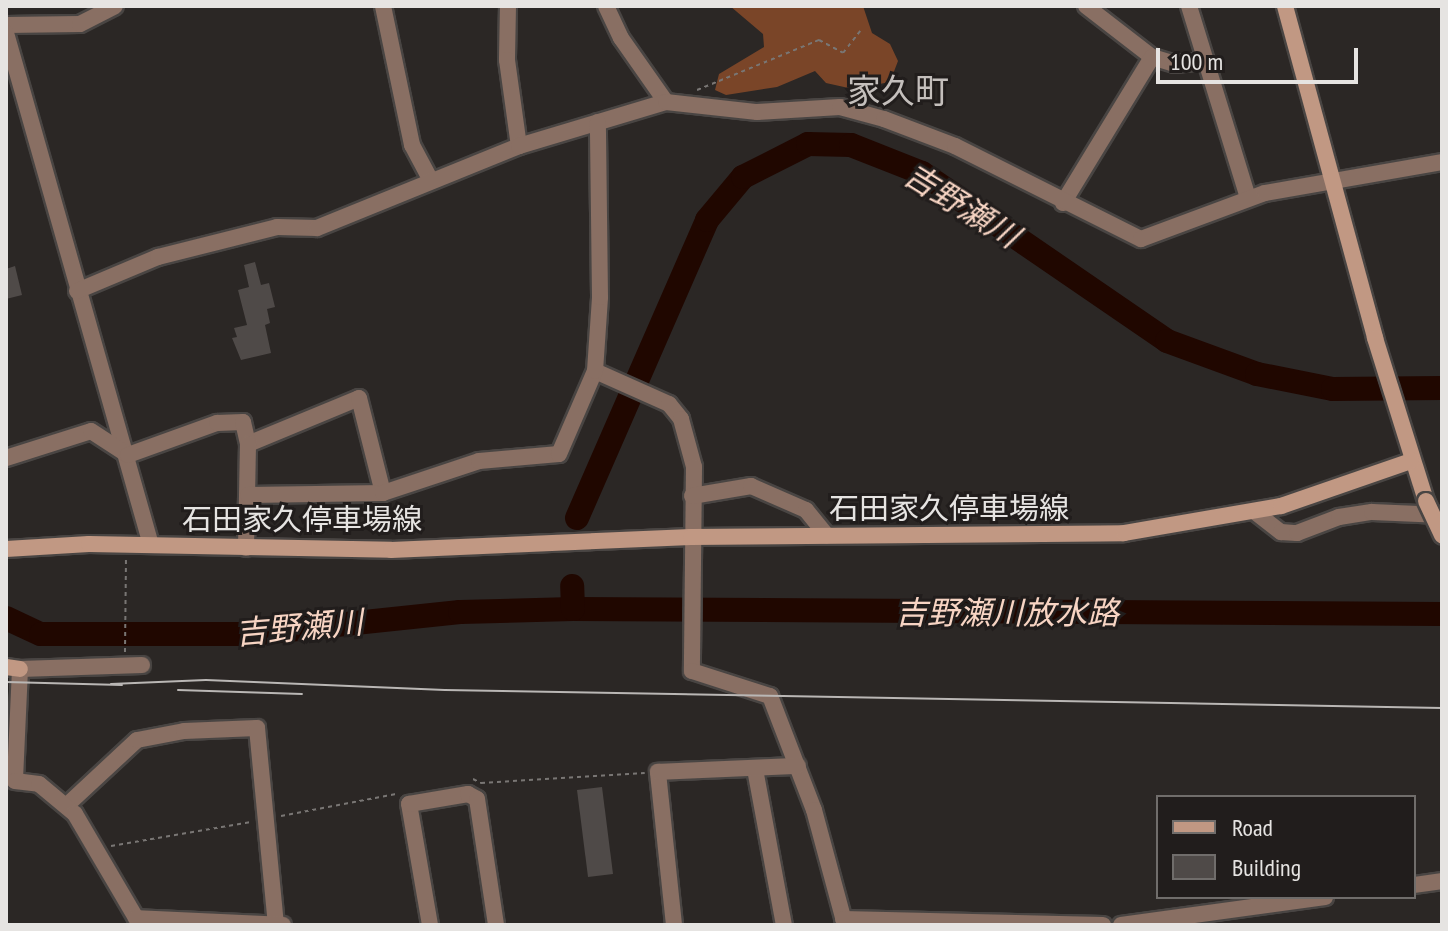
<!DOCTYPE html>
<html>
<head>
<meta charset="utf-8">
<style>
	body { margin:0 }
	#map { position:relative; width:1448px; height:931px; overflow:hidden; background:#2b2725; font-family:"PT Sans Narrow","Noto Sans JP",sans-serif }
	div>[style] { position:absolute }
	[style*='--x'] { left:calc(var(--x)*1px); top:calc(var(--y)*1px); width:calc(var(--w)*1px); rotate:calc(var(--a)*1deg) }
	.forest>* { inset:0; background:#7a4528 }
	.river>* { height:24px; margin:-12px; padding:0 12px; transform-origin:12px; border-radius:12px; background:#200700 }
	.building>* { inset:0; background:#4f4a48 }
	.path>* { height:2px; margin-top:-1px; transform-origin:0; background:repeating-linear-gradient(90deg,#797674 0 4px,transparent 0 8px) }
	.roads { filter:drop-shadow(2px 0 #494543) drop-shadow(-2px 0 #494543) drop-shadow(0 2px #494543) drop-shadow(0 -2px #494543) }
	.minor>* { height:16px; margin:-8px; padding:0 8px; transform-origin:8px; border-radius:8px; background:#896f63 }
	.tertiary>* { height:16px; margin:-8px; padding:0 8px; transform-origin:8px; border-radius:8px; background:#896f63 }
	.secondary>* { height:16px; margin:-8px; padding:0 8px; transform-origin:8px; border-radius:8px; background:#c19883 }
	.tram>* { height:2px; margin:-1px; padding:0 1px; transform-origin:1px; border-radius:1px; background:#bab7b5 }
	.bridges { filter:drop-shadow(2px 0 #494543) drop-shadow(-2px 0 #494543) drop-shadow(0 2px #494543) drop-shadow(0 -2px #494543) }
	.secondary-bridge>* { height:16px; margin:-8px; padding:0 8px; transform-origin:8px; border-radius:8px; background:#c19883 }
	span { translate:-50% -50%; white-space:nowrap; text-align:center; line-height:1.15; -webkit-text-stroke:6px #211d1c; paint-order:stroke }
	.street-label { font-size:30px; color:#e6e4e2 }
	.water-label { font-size:32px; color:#f7d4c3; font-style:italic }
	.quarter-label { font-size:34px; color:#c4bfbc }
	.frame { position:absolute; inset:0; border:8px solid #e6e4e2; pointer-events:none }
	.legend { position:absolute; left:1156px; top:795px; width:260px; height:104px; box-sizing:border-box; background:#211d1c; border:2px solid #706d6b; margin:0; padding:10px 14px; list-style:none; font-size:24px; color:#e6e4e2 }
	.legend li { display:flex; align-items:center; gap:16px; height:40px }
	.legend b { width:40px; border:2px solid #706d6b }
	.scale { position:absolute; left:1156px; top:48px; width:202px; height:36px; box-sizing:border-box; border:4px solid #e6e4e2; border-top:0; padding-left:10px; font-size:24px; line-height:28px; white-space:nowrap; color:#e6e4e2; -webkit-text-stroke:6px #211d1c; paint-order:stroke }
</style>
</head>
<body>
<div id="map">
	<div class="forest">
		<i style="clip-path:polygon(730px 6px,863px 6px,872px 33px,890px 44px,898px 61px,890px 82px,853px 89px,826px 83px,815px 71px,777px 87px,726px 95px,715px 90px,719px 74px,764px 47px,763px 34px)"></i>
	</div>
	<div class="river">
		<i style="--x:577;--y:518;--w:325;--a:-66.4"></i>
		<i style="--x:707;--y:220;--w:56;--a:-50.1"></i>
		<i style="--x:743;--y:177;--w:73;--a:-26.9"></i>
		<i style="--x:808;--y:144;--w:43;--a:1.3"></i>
		<i style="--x:851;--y:145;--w:76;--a:21.5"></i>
		<i style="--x:922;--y:173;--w:297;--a:34.4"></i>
		<i style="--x:1167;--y:341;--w:96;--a:20.1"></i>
		<i style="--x:1257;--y:374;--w:77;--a:11.2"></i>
		<i style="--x:1333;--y:389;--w:109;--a:-0.5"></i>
		<i style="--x:573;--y:609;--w:869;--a:0.33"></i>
		<i style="--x:6;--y:618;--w:38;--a:25"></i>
		<i style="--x:41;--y:634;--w:209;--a:0"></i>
		<i style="--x:250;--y:634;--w:211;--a:-6"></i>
		<i style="--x:460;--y:612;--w:113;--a:-1.5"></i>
		<i style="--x:573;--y:609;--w:23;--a:-92"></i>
	</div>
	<div class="building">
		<i style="clip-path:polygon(255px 262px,261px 285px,269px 283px,275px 307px,267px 309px,270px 323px,265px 325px,271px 353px,241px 360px,232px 338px,237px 337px,234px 328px,247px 325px,238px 290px,249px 287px,244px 265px)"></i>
		<i style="clip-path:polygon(15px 266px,22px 295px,6px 299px,6px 269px)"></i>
		<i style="clip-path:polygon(602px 787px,613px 874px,588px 877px,577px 790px)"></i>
	</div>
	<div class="path">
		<i style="--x:697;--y:90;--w:132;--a:-22.3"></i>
		<i style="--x:819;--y:40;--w:27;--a:28"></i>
		<i style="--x:843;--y:53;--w:28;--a:-52"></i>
		<i style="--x:125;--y:652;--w:93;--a:-89.4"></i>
		<i style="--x:473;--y:779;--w:9;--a:27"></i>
		<i style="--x:481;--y:783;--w:164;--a:-3.5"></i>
		<i style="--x:281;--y:816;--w:117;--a:-10.8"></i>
		<i style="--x:111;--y:846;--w:142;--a:-9.7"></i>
	</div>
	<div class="roads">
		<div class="minor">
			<i style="--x:383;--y:6;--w:142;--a:78.2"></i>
			<i style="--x:412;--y:145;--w:38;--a:62"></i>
			<i style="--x:508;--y:6;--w:54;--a:91.1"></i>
			<i style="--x:507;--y:60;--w:87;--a:82.1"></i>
			<i style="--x:606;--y:6;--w:35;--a:65"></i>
			<i style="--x:621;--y:38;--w:78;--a:54.9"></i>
			<i style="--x:1086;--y:6;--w:83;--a:37.7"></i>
			<i style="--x:1152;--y:57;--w:24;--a:17"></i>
			<i style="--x:1175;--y:64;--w:31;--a:-6"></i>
			<i style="--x:1189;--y:6;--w:201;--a:72.9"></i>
			<i style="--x:6;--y:25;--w:74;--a:-0.8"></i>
			<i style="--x:80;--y:24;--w:39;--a:-27"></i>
			<i style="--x:6;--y:33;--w:532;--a:74.19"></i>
			<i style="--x:1063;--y:203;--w:171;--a:-58.6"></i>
			<i style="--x:77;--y:291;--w:88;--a:-22.8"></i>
			<i style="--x:158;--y:257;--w:123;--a:-14.1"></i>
			<i style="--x:277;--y:227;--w:40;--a:1.4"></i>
			<i style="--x:317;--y:228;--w:218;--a:-22.1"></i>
			<i style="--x:519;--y:146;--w:153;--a:-16.7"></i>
			<i style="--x:666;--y:102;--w:92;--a:6.3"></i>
			<i style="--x:757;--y:112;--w:83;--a:-3.4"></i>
			<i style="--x:840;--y:107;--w:46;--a:15.3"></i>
			<i style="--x:884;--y:119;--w:76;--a:20.8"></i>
			<i style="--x:955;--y:146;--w:208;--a:26.6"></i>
			<i style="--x:1141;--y:239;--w:132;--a:-20.4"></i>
			<i style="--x:1265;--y:193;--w:180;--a:-9.9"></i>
			<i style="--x:595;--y:371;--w:81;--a:24"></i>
			<i style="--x:669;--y:404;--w:19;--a:51"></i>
			<i style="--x:681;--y:419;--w:50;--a:74.8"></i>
			<i style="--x:694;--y:467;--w:204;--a:90.6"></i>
			<i style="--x:692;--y:671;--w:82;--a:17.8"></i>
			<i style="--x:770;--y:696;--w:122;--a:68.9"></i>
			<i style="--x:814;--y:810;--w:119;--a:74.9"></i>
			<i style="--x:248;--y:444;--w:120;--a:-22.5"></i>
			<i style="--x:359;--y:398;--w:98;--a:75.8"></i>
			<i style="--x:6;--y:458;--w:89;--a:-17.6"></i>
			<i style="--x:91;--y:431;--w:44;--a:33"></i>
			<i style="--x:128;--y:455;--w:95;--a:-19.8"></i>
			<i style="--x:217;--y:423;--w:26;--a:-2"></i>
			<i style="--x:243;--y:422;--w:23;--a:77"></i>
			<i style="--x:248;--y:444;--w:104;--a:91.1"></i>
			<i style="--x:248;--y:495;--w:135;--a:-0.8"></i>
			<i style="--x:383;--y:493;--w:101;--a:-18.4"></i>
			<i style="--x:479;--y:461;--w:80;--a:-5"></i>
			<i style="--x:559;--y:454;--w:90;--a:-66.6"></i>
			<i style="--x:595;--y:371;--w:74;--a:-86.1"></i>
			<i style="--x:600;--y:297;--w:175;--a:-90.7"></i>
			<i style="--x:692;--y:496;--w:60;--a:-9.6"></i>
			<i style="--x:751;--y:486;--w:60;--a:23.6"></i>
			<i style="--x:806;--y:510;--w:33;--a:51"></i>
			<i style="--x:1255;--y:512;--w:33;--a:38"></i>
			<i style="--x:1281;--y:532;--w:16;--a:4"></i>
			<i style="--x:1297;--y:533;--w:45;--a:-20.9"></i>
			<i style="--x:1339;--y:517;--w:33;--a:-9"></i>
			<i style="--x:1372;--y:512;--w:70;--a:2.5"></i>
			<i style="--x:755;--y:769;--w:159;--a:79.5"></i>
			<i style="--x:66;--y:806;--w:97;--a:-42.9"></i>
			<i style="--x:137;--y:740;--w:48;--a:-10.8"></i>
			<i style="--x:184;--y:731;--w:73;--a:-2.4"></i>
			<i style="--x:257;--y:728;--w:198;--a:84.5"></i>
			<i style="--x:1414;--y:885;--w:28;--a:-8"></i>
			<i style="--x:843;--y:919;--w:260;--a:1.3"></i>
			<i style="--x:430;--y:925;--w:123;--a:-99.8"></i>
			<i style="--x:409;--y:804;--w:60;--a:-9.6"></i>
			<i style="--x:468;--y:794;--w:10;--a:29"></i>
			<i style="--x:477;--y:799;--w:127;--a:81.4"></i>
			<i style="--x:674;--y:925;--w:154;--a:-96"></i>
			<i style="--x:658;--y:772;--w:140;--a:-2.5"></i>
			<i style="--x:1121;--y:925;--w:206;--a:-7.8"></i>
		</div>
		<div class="tertiary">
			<i style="--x:142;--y:665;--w:122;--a:178.1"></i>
			<i style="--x:20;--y:669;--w:112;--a:92.6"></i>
			<i style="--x:15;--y:781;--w:24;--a:7"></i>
			<i style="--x:39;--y:784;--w:47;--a:39.8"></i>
			<i style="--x:75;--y:814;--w:121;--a:59.6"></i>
			<i style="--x:136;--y:918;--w:147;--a:2.7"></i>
		</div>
		<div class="secondary">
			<i style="--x:1285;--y:6;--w:344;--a:74.8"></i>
			<i style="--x:1375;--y:338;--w:171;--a:72.6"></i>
			<i style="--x:6;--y:549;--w:83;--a:-3.4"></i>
			<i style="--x:89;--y:544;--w:302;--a:1.1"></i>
			<i style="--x:391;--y:550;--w:300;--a:-2.5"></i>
			<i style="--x:691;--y:537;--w:433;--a:-0.5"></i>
			<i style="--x:1124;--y:533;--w:159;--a:-9.8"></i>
			<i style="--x:1281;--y:506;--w:138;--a:-19.1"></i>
			<i style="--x:6;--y:667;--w:14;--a:8"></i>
		</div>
	</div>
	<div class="tram">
		<i style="--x:6;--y:682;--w:116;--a:1.5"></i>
		<i style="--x:111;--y:684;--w:95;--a:-2.4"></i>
		<i style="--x:206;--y:680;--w:239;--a:2.4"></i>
		<i style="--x:445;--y:690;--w:997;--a:1.03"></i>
		<i style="--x:178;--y:690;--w:124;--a:1.8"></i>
	</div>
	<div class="bridges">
		<div class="secondary-bridge">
			<i style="--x:1426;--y:501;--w:38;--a:65"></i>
		</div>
	</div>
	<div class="street-label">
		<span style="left:949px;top:508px">石田家久停車場線</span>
		<span style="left:302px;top:519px">石田家久停車場線</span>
	</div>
	<div class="water-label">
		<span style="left:962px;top:205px;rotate:32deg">吉野瀬川</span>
		<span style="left:1007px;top:612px">吉野瀬川放水路</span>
		<span style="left:299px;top:627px;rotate:-5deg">吉野瀬川</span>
	</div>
	<div class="quarter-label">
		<span style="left:898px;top:91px">家久町</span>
	</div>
	<div class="frame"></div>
	<ul class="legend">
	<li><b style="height:10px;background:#c19883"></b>Road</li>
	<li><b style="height:22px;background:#4f4a48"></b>Building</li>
	</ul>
	<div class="scale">100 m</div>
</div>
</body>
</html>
